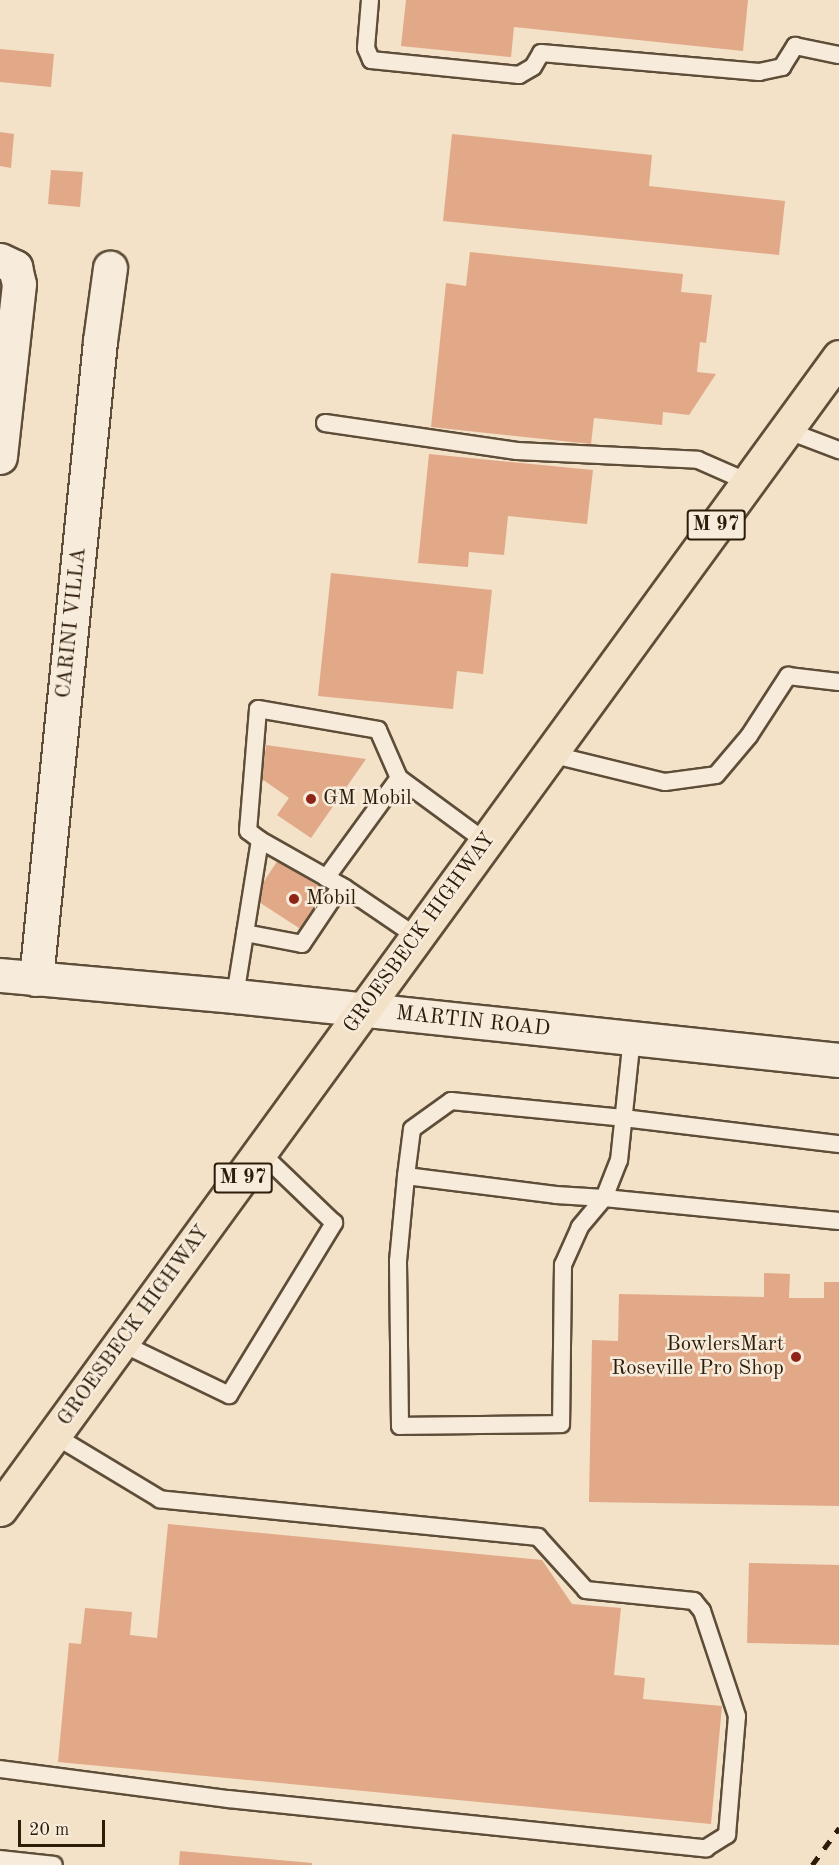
<!DOCTYPE html>
<html>
<head>
<meta charset="utf-8">
<style>
	body { margin:0 }
	#map { position:relative; width:839px; height:1865px; overflow:hidden; background:#f3e1c8; font-family:"Old Standard TT",serif }
	div>[style] { position:absolute }
	[style*='--x'] { left:calc(var(--x)*1px); top:calc(var(--y)*1px); width:calc(var(--w)*1px); rotate:calc(var(--a)*1deg) }
	.building>* { inset:0; background:#e1a987 }
	.roads { filter:drop-shadow(2px 0 #5e4d38) drop-shadow(-2px 0 #5e4d38) drop-shadow(0 2px #5e4d38) drop-shadow(0 -2px #5e4d38) }
	.lane>* { height:16px; margin:-8px; padding:0 8px; transform-origin:8px; border-radius:8px; background:#f7ecdb }
	.street>* { height:33px; margin:-16.5px; padding:0 16.5px; transform-origin:16.5px; border-radius:16.5px; background:#f7ecdb }
	.secondary>* { height:33px; margin:-16.5px; padding:0 16.5px; transform-origin:16.5px; border-radius:16.5px; background:#f7ecdb }
	.primary>* { height:33px; margin:-16.5px; padding:0 16.5px; transform-origin:16.5px; border-radius:16.5px; background:#f3e1c8 }
	.rail>* { height:4.5px; margin-top:-2.25px; transform-origin:0; background:repeating-linear-gradient(90deg,#2d1c08 0 10px,transparent 0 20px) }
	.dots>* { width:16px; height:16px; translate:-50% -50%; box-sizing:border-box; border:3px solid #f7ecdb; border-radius:50% }
	span { translate:-50% -50%; white-space:nowrap; text-align:center; line-height:1.15; -webkit-text-stroke:5px #f7ecdb; paint-order:stroke }
	.shield-label span { padding:2px 4px; background:#f7ecdb; border:2px solid; border-radius:4px; -webkit-text-stroke-width:0 }
	.shield-label { font-size:20px; color:#2d1c08; font-weight:700 }
	.street-label { font-size:21px; color:#2d1c08 }
	.poi-label { font-size:21px; color:#2d1c08 }
	.left { translate:0 -50%; text-align:left }
	.right { translate:-100% -50%; text-align:right }
	.scale { position:absolute; left:18px; top:1820px; width:87px; height:27px; box-sizing:border-box; border:3px solid #2d1c08; border-top:0; padding-left:8px; font-size:18px; line-height:21px; white-space:nowrap; color:#2d1c08; -webkit-text-stroke:4px #f7ecdb; paint-order:stroke }
</style>
</head>
<body>
<div id="map">
	<div class="building">
		<i style="clip-path:polygon(406px 0,748px 0,743px 51px,514px 27px,511px 57px,401px 46px)"></i>
		<i style="clip-path:polygon(0 49px,54px 54px,51px 87px,0 82px)"></i>
		<i style="clip-path:polygon(0 132px,14px 134px,11px 168px,0 166px)"></i>
		<i style="clip-path:polygon(452px 134px,652px 155px,649px 186px,785px 201px,779px 255px,443px 221px)"></i>
		<i style="clip-path:polygon(51px 170px,83px 172px,80px 207px,48px 204px)"></i>
		<i style="clip-path:polygon(470px 252px,683px 274px,681px 292px,712px 295px,706px 343px,700px 342px,697px 372px,716px 374px,689px 415px,663px 412px,662px 425px,594px 418px,591px 444px,431px 427px,446px 283px,466px 286px)"></i>
		<i style="clip-path:polygon(429px 454px,593px 470px,587px 524px,508px 516px,504px 555px,469px 552px,468px 567px,418px 563px)"></i>
		<i style="clip-path:polygon(331px 573px,492px 590px,483px 674px,457px 671px,453px 709px,318px 696px)"></i>
		<i style="clip-path:polygon(266px 745px,366px 759px,311px 838px,277px 815px,289px 798px,262px 779px)"></i>
		<i style="clip-path:polygon(278px 860px,331px 894px,305px 932px,253px 898px)"></i>
		<i style="clip-path:polygon(764px 1273px,790px 1274px,789px 1298px,824px 1298px,824px 1282px,839px 1282px,839px 1506px,589px 1502px,592px 1340px,618px 1341px,619px 1294px,764px 1297px)"></i>
		<i style="clip-path:polygon(168px 1524px,542px 1560px,572px 1604px,621px 1608px,614px 1675px,645px 1678px,643px 1699px,722px 1706px,711px 1824px,58px 1762px,69px 1643px,81px 1644px,85px 1608px,132px 1612px,130px 1635px,157px 1638px)"></i>
		<i style="clip-path:polygon(749px 1563px,839px 1565px,839px 1645px,747px 1643px)"></i>
		<i style="clip-path:polygon(180px 1851px,312px 1863px,312px 1865px,179px 1865px)"></i>
	</div>
	<div class="roads">
		<div class="lane">
			<i style="--x:370;--y:0;--w:48;--a:94.8"></i>
			<i style="--x:366;--y:48;--w:13;--a:67"></i>
			<i style="--x:371;--y:60;--w:149;--a:5.8"></i>
			<i style="--x:519;--y:75;--w:16;--a:-30"></i>
			<i style="--x:533;--y:67;--w:16;--a:-60"></i>
			<i style="--x:541;--y:53;--w:219;--a:5"></i>
			<i style="--x:759;--y:72;--w:24;--a:-12"></i>
			<i style="--x:782;--y:67;--w:25;--a:-58"></i>
			<i style="--x:795;--y:46;--w:45;--a:11.6"></i>
			<i style="--x:325;--y:423;--w:194;--a:8.3"></i>
			<i style="--x:517;--y:451;--w:181;--a:2.8"></i>
			<i style="--x:698;--y:460;--w:55;--a:23.7"></i>
			<i style="--x:786;--y:430;--w:57;--a:20.7"></i>
			<i style="--x:550;--y:754;--w:118;--a:13.7"></i>
			<i style="--x:665;--y:782;--w:51;--a:-7.8"></i>
			<i style="--x:716;--y:775;--w:51;--a:-49.8"></i>
			<i style="--x:749;--y:736;--w:72;--a:-57"></i>
			<i style="--x:788;--y:676;--w:51;--a:6.7"></i>
			<i style="--x:260;--y:840;--w:15;--a:-143"></i>
			<i style="--x:248;--y:831;--w:122;--a:-85.3"></i>
			<i style="--x:258;--y:709;--w:122;--a:9.9"></i>
			<i style="--x:378;--y:730;--w:52;--a:66.4"></i>
			<i style="--x:326;--y:878;--w:124;--a:-53.9"></i>
			<i style="--x:399;--y:778;--w:108;--a:36.3"></i>
			<i style="--x:245;--y:933;--w:58;--a:10.9"></i>
			<i style="--x:302;--y:944;--w:70;--a:-56.1"></i>
			<i style="--x:235;--y:996;--w:158;--a:-80.9"></i>
			<i style="--x:260;--y:840;--w:98;--a:29.5"></i>
			<i style="--x:345;--y:888;--w:87;--a:34.2"></i>
			<i style="--x:632;--y:1037;--w:124;--a:96"></i>
			<i style="--x:619;--y:1160;--w:41;--a:111.5"></i>
			<i style="--x:604;--y:1198;--w:38;--a:130"></i>
			<i style="--x:580;--y:1227;--w:42;--a:114.1"></i>
			<i style="--x:563;--y:1265;--w:159;--a:90.7"></i>
			<i style="--x:561;--y:1424;--w:161;--a:179.3"></i>
			<i style="--x:400;--y:1426;--w:165;--a:-90.7"></i>
			<i style="--x:398;--y:1261;--w:85;--a:-84.6"></i>
			<i style="--x:406;--y:1176;--w:151;--a:7.2"></i>
			<i style="--x:556;--y:1195;--w:48;--a:3.6"></i>
			<i style="--x:604;--y:1198;--w:236;--a:5.6"></i>
			<i style="--x:406;--y:1176;--w:47;--a:-82.7"></i>
			<i style="--x:412;--y:1129;--w:48;--a:-35.7"></i>
			<i style="--x:451;--y:1101;--w:173;--a:5.6"></i>
			<i style="--x:623;--y:1118;--w:218;--a:6.9"></i>
			<i style="--x:121;--y:1343;--w:120;--a:25.7"></i>
			<i style="--x:229;--y:1395;--w:202;--a:-58.6"></i>
			<i style="--x:334;--y:1223;--w:101;--a:-136.2"></i>
			<i style="--x:0;--y:1769;--w:230;--a:7.5"></i>
			<i style="--x:228;--y:1799;--w:481;--a:5.9"></i>
			<i style="--x:706;--y:1848;--w:25;--a:-32"></i>
			<i style="--x:727;--y:1835;--w:119;--a:-85.2"></i>
			<i style="--x:737;--y:1716;--w:111;--a:-108.4"></i>
			<i style="--x:702;--y:1611;--w:13;--a:-129"></i>
			<i style="--x:694;--y:1601;--w:109;--a:-174.2"></i>
			<i style="--x:586;--y:1590;--w:72;--a:-132.2"></i>
			<i style="--x:538;--y:1537;--w:380;--a:-174.3"></i>
			<i style="--x:160;--y:1499;--w:124;--a:-148.9"></i>
			<i style="--x:0;--y:1859;--w:54;--a:6.3"></i>
		</div>
		<div class="street">
			<i style="--x:0;--y:260;--w:17;--a:25"></i>
			<i style="--x:15;--y:267;--w:17;--a:77"></i>
			<i style="--x:19;--y:284;--w:174;--a:96.3"></i>
			<i style="--x:36;--y:979;--w:641;--a:-84.27"></i>
			<i style="--x:100;--y:341;--w:74;--a:-82.2"></i>
		</div>
		<div class="secondary">
			<i style="--x:0;--y:975;--w:236;--a:5.1"></i>
			<i style="--x:235;--y:996;--w:607;--a:6.05"></i>
		</div>
		<div class="primary">
			<i style="--x:0;--y:1509;--w:1425;--a:-53.93"></i>
		</div>
	</div>
	<div class="rail">
		<i style="--x:812;--y:1865;--w:46;--a:-53.9"></i>
	</div>
	<div class="dots">
		<i style="left:311px;top:799px;background:#8f2418"></i>
		<i style="left:294px;top:899px;background:#8f2418"></i>
		<i style="left:796px;top:1357px;background:#8f2418"></i>
	</div>
	<div class="shield-label">
		<span style="left:716px;top:525px">M 97</span>
		<span style="left:243px;top:1178px">M 97</span>
	</div>
	<div class="street-label">
		<span style="left:72px;top:623px;rotate:-84deg">CARINI VILLA</span>
		<span style="left:420px;top:933px;rotate:-54deg">GROESBECK HIGHWAY</span>
		<span style="left:473px;top:1022px;rotate:6deg">MARTIN ROAD</span>
		<span style="left:134px;top:1326px;rotate:-54deg">GROESBECK HIGHWAY</span>
	</div>
	<div class="poi-label">
		<span class="left" style="left:323px;top:799px">GM Mobil</span>
		<span class="left" style="left:306px;top:899px">Mobil</span>
		<span class="right" style="left:784px;top:1357px">BowlersMart<br>Roseville Pro Shop</span>
	</div>
	<div class="scale">20 m</div>
</div>
</body>
</html>
